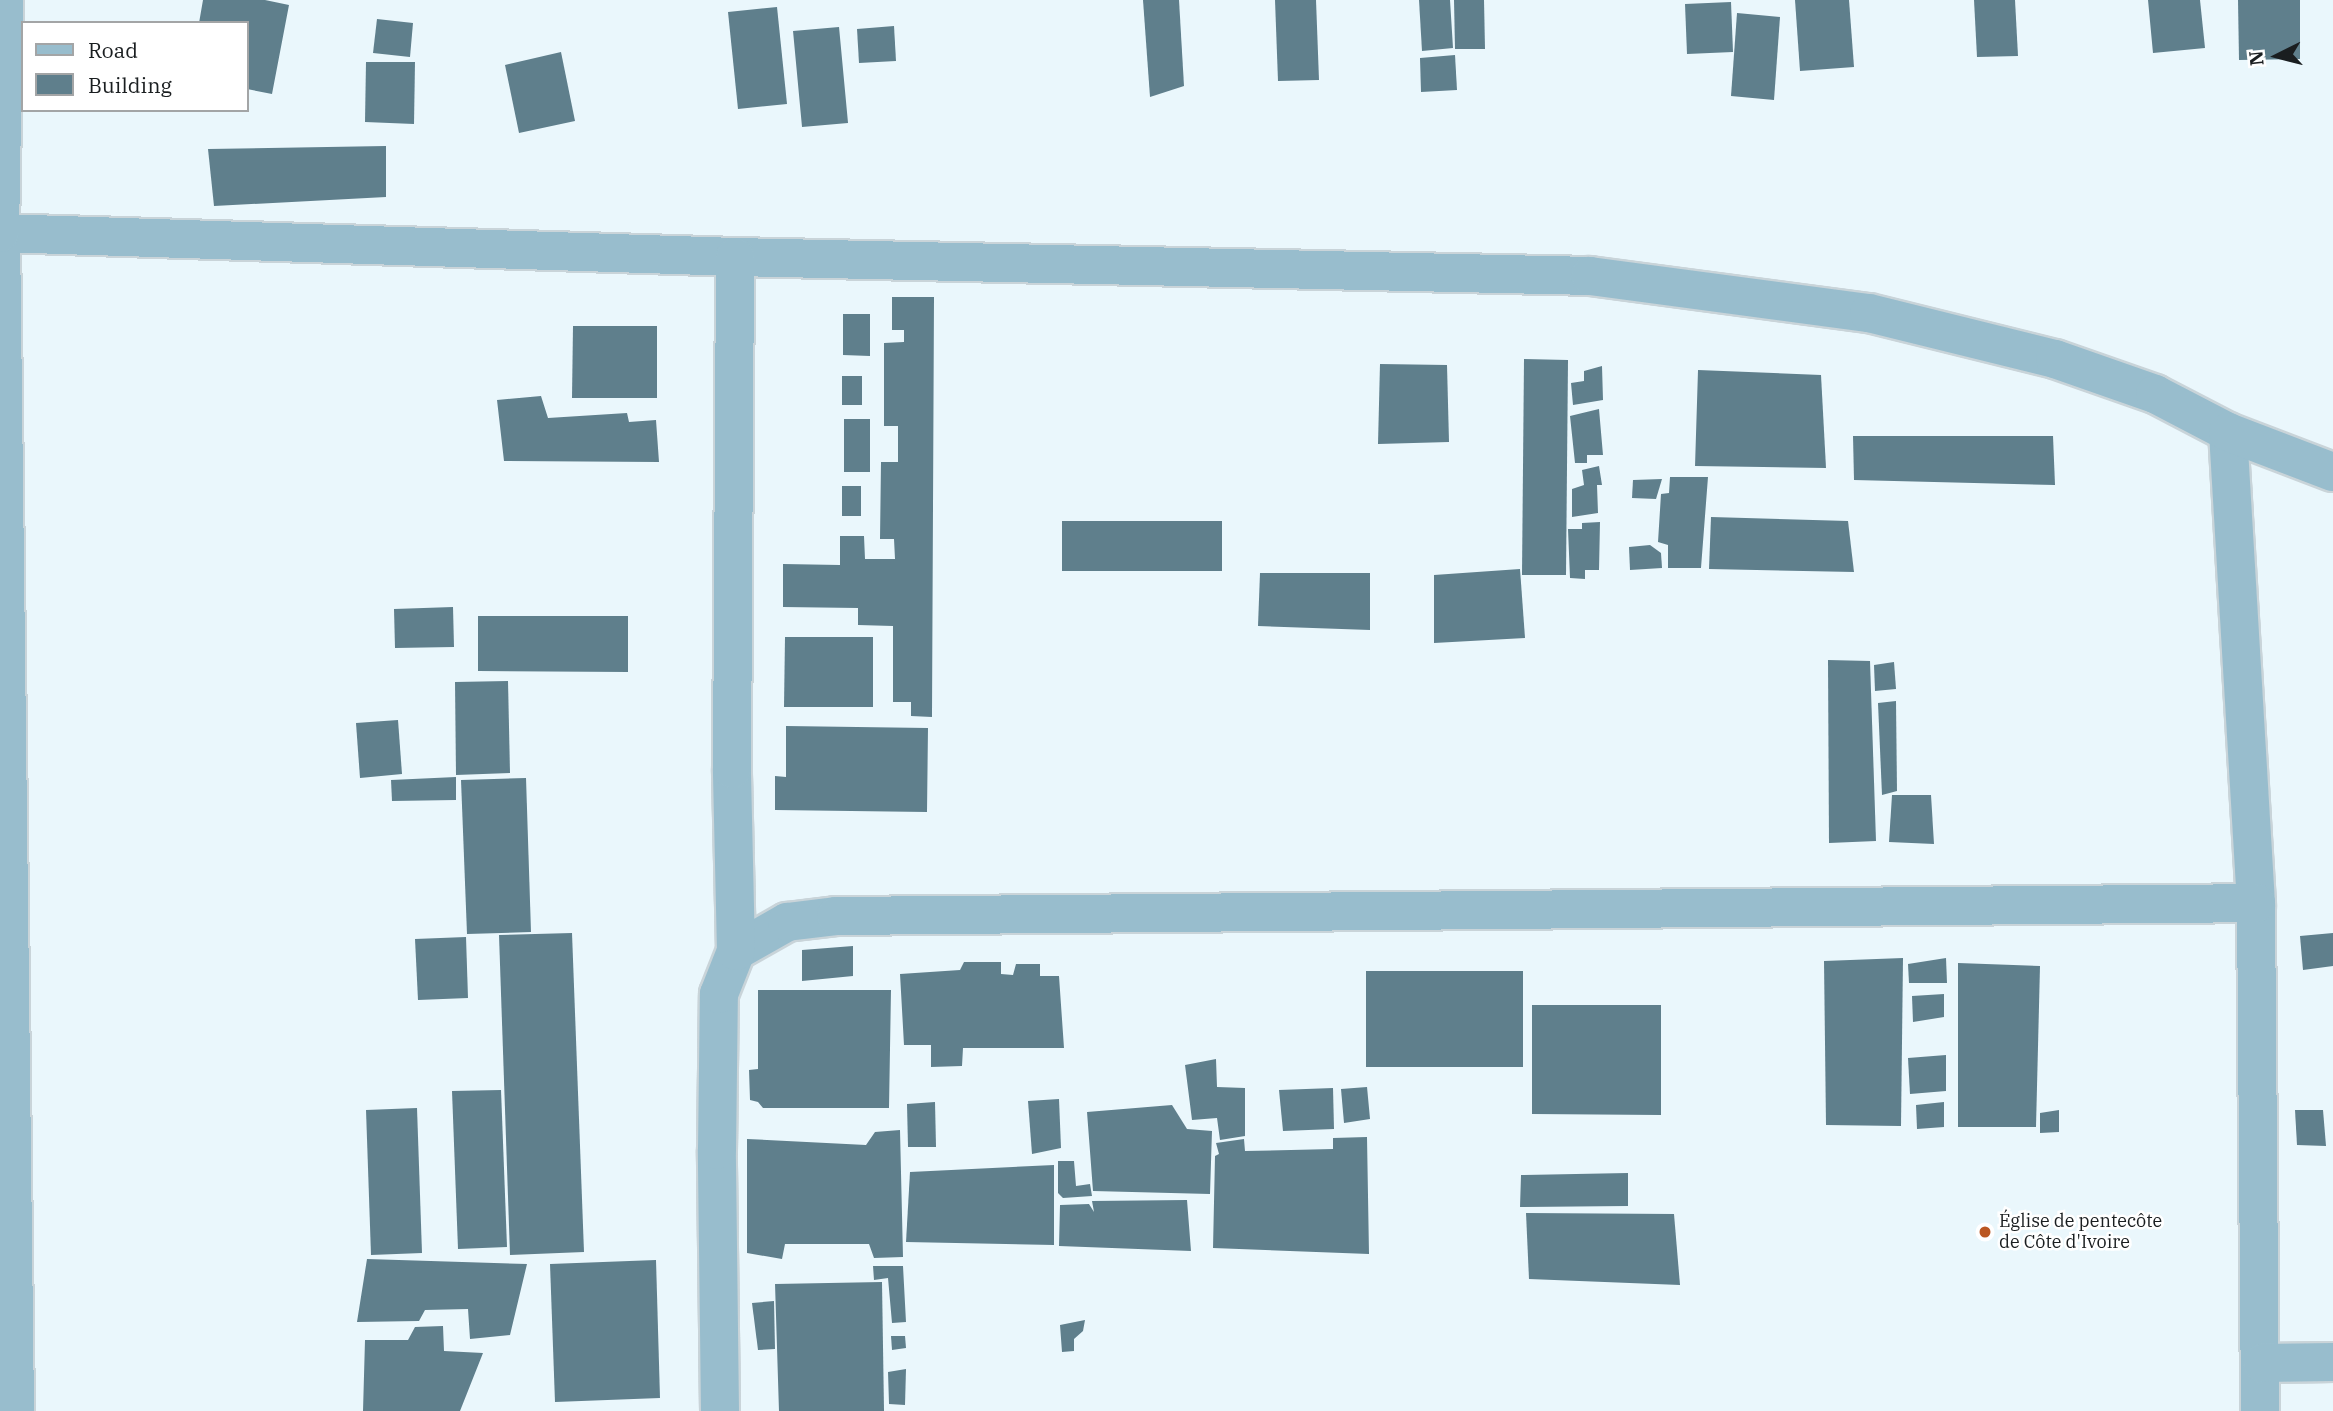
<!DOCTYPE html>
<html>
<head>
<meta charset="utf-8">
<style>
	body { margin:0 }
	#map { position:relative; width:2333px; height:1411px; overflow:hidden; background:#eaf7fc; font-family:"IBM Plex Serif",serif }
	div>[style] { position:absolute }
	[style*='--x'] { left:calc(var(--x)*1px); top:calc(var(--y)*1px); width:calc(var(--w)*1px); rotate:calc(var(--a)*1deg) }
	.building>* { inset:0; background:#5f7f8c }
	.roads { filter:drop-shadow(2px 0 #c9d4d9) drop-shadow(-2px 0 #c9d4d9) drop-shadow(0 2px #c9d4d9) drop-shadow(0 -2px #c9d4d9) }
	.minor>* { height:38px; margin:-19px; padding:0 19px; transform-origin:19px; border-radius:19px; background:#98bdcd }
	.tertiary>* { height:38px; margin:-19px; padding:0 19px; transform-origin:19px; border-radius:19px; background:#98bdcd }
	.dots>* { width:19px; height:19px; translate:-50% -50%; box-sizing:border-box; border:4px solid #fff; border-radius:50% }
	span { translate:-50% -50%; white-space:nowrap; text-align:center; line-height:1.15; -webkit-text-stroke:5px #fff; paint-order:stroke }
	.poi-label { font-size:18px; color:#1a1e20 }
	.left { translate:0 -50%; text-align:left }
	.legend { position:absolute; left:21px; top:21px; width:228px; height:91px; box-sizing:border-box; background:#fff; border:2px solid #a3a5a6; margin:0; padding:9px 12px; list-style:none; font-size:21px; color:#1a1e20 }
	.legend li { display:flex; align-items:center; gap:14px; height:35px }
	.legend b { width:35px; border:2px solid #a3a5a6 }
	.north { position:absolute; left:2242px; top:21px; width:70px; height:70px; -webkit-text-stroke:5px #fff; paint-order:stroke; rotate:264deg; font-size:19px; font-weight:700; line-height:28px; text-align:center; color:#1a1e20 }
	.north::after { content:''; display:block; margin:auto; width:24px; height:32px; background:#1a1e20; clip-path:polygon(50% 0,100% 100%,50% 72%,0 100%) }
</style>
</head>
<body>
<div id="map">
	<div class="building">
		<i style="clip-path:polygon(203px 0,265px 0,289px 5px,272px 94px,247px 89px,247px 23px,199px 23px)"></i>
		<i style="clip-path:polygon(1143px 0,1179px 0,1184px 86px,1150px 97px)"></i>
		<i style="clip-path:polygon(1275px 0,1316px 0,1319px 80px,1278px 81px)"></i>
		<i style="clip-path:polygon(1419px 0,1450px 0,1453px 48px,1422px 51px)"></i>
		<i style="clip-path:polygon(1454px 0,1484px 0,1485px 49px,1455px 49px)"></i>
		<i style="clip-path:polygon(1795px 0,1849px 0,1854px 67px,1800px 71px)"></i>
		<i style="clip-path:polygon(1974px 0,2015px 0,2018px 56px,1977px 57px)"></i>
		<i style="clip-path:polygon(2148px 0,2200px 0,2205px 48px,2153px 53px)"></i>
		<i style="clip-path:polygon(2238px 0,2300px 0,2300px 59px,2239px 60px)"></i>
		<i style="clip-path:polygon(1731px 2px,1733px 52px,1687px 54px,1685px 4px)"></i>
		<i style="clip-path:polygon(777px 7px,787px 104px,738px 109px,728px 12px)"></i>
		<i style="clip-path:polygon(1737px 13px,1780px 17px,1774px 100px,1731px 96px)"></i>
		<i style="clip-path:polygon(377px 19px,413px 23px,410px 57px,373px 53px)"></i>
		<i style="clip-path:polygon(894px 26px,896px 61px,859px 63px,857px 29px)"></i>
		<i style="clip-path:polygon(839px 27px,848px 123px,802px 127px,793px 31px)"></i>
		<i style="clip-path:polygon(561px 52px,575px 121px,519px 133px,505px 65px)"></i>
		<i style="clip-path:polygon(1455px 55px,1457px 90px,1421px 92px,1420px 58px)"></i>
		<i style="clip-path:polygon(366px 62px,415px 62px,414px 124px,365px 122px)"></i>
		<i style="clip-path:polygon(386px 146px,386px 197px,214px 206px,208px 149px)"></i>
		<i style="clip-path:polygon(892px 297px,934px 297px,932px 717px,911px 716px,911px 702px,893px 702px,893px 626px,858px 625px,858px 608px,783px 607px,783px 564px,840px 565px,840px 536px,864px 536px,865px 559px,895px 559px,894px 539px,880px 539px,881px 462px,898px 462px,898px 426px,884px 426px,884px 343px,904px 342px,904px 330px,892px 330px)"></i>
		<i style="clip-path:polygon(843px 314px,870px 314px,870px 356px,843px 355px)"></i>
		<i style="clip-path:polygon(573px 326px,657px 326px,657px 398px,572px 398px)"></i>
		<i style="clip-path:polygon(1524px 359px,1568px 360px,1566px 575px,1522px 575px)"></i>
		<i style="clip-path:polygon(1380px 364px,1447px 365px,1449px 442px,1378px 444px)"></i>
		<i style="clip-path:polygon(1602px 366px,1603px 400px,1573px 405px,1571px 383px,1584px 381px,1584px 371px)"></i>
		<i style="clip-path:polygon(1698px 370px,1821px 375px,1826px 468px,1695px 466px)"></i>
		<i style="clip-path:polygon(842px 376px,862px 376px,862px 405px,842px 405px)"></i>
		<i style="clip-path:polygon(541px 396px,548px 418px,627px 413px,629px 422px,656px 420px,659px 462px,504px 461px,497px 400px)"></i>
		<i style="clip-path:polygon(1599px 409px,1603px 455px,1587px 455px,1587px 463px,1575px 463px,1570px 416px)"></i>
		<i style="clip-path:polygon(844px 419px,870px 419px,870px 472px,844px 472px)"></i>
		<i style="clip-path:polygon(1853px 436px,2053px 436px,2055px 485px,1854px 480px)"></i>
		<i style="clip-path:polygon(1599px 466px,1602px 485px,1597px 485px,1598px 513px,1572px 517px,1572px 489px,1584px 485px,1582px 470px)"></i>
		<i style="clip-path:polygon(1670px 477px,1708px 477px,1701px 568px,1668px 568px,1668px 545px,1658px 542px,1661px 494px,1669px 493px)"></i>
		<i style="clip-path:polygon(1662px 479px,1656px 499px,1632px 498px,1633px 480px)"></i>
		<i style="clip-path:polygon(842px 486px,861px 486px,861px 516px,842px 516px)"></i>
		<i style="clip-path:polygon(1711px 517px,1848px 521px,1854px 572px,1709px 569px)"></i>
		<i style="clip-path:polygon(1062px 521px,1222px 521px,1222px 571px,1062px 571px)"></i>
		<i style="clip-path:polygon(1600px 522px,1599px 570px,1585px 570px,1585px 579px,1570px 578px,1568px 529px,1582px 529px,1582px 523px)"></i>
		<i style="clip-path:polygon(1650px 545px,1661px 553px,1662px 568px,1630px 570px,1629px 547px)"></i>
		<i style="clip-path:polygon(1520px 569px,1525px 638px,1434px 643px,1434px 575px)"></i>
		<i style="clip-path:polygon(1260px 573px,1370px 573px,1370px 630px,1258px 626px)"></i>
		<i style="clip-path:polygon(453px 607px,454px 647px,395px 648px,394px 609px)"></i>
		<i style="clip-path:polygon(478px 616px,628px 616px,628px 672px,478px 671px)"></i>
		<i style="clip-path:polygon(785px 637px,873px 637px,873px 707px,784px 707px)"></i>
		<i style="clip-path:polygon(1828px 660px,1870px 661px,1876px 841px,1829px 843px)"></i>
		<i style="clip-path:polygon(1894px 662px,1896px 689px,1875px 691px,1874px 665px)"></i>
		<i style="clip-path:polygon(508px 681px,510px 773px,456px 775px,455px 682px)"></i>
		<i style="clip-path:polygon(1896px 701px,1897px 791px,1882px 795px,1878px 703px)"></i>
		<i style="clip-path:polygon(398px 720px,402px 774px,360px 778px,356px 723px)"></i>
		<i style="clip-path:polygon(786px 726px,928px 728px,927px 812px,775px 810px,775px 776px,786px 777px)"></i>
		<i style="clip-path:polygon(456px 777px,456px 800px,392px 801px,391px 780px)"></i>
		<i style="clip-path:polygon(526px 778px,531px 932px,467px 934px,461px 780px)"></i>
		<i style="clip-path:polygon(1892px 795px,1931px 795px,1934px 844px,1889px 842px)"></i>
		<i style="clip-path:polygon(572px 933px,584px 1252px,510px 1255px,499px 935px)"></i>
		<i style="clip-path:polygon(2333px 933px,2333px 966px,2303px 970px,2300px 936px)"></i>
		<i style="clip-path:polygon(466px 937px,468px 998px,418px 1000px,415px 939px)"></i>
		<i style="clip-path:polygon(853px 946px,853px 976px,802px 981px,802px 950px)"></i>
		<i style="clip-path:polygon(1903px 958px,1901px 1126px,1826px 1125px,1824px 961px)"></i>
		<i style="clip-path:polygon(1946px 958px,1947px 983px,1909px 983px,1908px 964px)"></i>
		<i style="clip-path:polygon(964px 962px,1001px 962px,1001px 974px,1013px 975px,1016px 964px,1040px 964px,1040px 976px,1059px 976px,1064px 1048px,963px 1048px,962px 1066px,931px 1067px,931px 1045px,904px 1045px,900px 974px,960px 970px)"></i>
		<i style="clip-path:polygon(1958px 963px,2040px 966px,2036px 1127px,1958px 1127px)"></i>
		<i style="clip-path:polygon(1366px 971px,1523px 971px,1523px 1067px,1366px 1067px)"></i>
		<i style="clip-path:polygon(758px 990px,891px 990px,889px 1108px,763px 1108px,758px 1102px,750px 1100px,749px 1070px,758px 1069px)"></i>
		<i style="clip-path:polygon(1944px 994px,1944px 1017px,1913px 1022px,1912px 996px)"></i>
		<i style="clip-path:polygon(1532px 1005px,1661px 1005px,1661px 1115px,1532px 1114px)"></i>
		<i style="clip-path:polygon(1946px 1055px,1946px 1091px,1910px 1094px,1908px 1058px)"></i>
		<i style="clip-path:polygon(1216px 1059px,1217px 1087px,1245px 1088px,1245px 1136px,1220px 1140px,1217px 1118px,1192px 1120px,1185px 1065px)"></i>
		<i style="clip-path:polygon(1367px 1087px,1370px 1119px,1344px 1123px,1341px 1089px)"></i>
		<i style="clip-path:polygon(1333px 1088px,1334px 1129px,1283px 1131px,1279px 1090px)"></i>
		<i style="clip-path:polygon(501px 1090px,507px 1247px,458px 1249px,452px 1091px)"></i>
		<i style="clip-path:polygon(1059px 1099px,1061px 1148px,1032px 1154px,1028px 1101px)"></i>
		<i style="clip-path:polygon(935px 1102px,936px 1147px,908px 1147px,907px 1104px)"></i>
		<i style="clip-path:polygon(1944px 1102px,1944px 1127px,1917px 1129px,1916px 1105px)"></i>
		<i style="clip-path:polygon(1172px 1105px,1187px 1129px,1212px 1131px,1210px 1194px,1093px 1191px,1087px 1112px)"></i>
		<i style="clip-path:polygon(417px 1108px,422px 1253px,371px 1255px,366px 1110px)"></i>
		<i style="clip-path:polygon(2059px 1110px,2059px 1132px,2040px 1133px,2040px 1113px)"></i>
		<i style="clip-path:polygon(2295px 1110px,2323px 1110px,2326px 1146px,2297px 1145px)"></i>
		<i style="clip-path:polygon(900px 1130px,903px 1257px,874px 1258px,869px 1244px,785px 1244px,782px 1259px,747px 1253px,747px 1139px,866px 1145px,875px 1132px)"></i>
		<i style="clip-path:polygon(1367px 1137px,1369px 1254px,1213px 1248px,1215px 1156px,1219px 1154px,1216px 1143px,1244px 1139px,1245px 1151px,1333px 1149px,1333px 1138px)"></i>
		<i style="clip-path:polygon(1058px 1161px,1074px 1161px,1076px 1186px,1090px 1184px,1092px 1196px,1063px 1198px,1058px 1193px)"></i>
		<i style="clip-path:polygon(1054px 1165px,1054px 1245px,906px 1242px,910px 1172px)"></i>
		<i style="clip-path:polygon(1628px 1173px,1628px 1206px,1520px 1207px,1521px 1175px)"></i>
		<i style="clip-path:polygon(1187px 1200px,1191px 1251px,1059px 1246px,1060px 1205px,1089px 1204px,1094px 1212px,1092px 1201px)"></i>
		<i style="clip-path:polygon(1526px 1213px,1674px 1214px,1680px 1285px,1529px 1279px)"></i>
		<i style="clip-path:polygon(367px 1259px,527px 1264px,510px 1335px,470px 1339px,468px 1309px,425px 1310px,419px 1321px,357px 1322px)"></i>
		<i style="clip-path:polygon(656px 1260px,660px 1398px,555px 1402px,550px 1264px)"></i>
		<i style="clip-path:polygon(873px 1266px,903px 1266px,906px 1322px,892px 1323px,888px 1278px,874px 1280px)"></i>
		<i style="clip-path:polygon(882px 1282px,884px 1411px,779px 1411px,775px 1284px)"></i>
		<i style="clip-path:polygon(774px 1301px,775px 1349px,758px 1350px,752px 1303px)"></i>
		<i style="clip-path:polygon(1085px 1320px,1083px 1331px,1074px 1339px,1074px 1351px,1062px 1352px,1060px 1325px)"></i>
		<i style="clip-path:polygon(443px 1326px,444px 1351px,483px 1353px,460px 1411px,363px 1411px,365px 1340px,408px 1340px,415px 1327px)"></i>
		<i style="clip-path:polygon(891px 1336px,905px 1336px,906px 1348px,892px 1350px)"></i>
		<i style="clip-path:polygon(906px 1369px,905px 1405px,889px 1404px,888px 1372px)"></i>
	</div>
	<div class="roads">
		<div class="minor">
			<i style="--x:2228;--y:432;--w:472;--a:86.6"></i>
			<i style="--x:2256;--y:903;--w:508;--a:89.55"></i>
			<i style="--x:736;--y:951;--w:59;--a:-29.6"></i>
			<i style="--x:787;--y:922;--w:49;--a:-7"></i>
			<i style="--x:836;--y:916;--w:1420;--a:-0.52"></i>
			<i style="--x:2262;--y:1363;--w:71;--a:-0.8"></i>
			<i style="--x:15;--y:1411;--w:1178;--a:-90.68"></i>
			<i style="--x:1;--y:233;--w:734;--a:1.87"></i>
			<i style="--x:735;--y:257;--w:855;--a:1.27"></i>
			<i style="--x:1590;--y:276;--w:281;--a:7.6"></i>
			<i style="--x:1869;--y:313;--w:192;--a:13.9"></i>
			<i style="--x:2055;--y:359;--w:106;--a:19.3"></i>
			<i style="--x:2155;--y:394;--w:82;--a:27.5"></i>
			<i style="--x:2228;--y:432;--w:112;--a:20.9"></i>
			<i style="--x:720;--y:1411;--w:261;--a:-90.7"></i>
			<i style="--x:717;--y:1150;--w:156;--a:-89.3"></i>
			<i style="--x:719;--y:994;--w:46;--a:-68.4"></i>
			<i style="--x:736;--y:951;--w:182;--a:-91.3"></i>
			<i style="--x:732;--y:769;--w:512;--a:-89.66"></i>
		</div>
		<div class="tertiary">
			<i style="--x:0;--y:233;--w:233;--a:-89"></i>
		</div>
	</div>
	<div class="dots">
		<i style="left:1985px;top:1232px;background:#ba5621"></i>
	</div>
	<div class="poi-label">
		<span class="left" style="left:1999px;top:1232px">Église de pentecôte<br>de Côte d'Ivoire</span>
	</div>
	<ul class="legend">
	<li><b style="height:9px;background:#98bdcd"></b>Road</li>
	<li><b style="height:19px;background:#5f7f8c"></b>Building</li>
	</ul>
	<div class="north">N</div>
</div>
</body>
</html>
